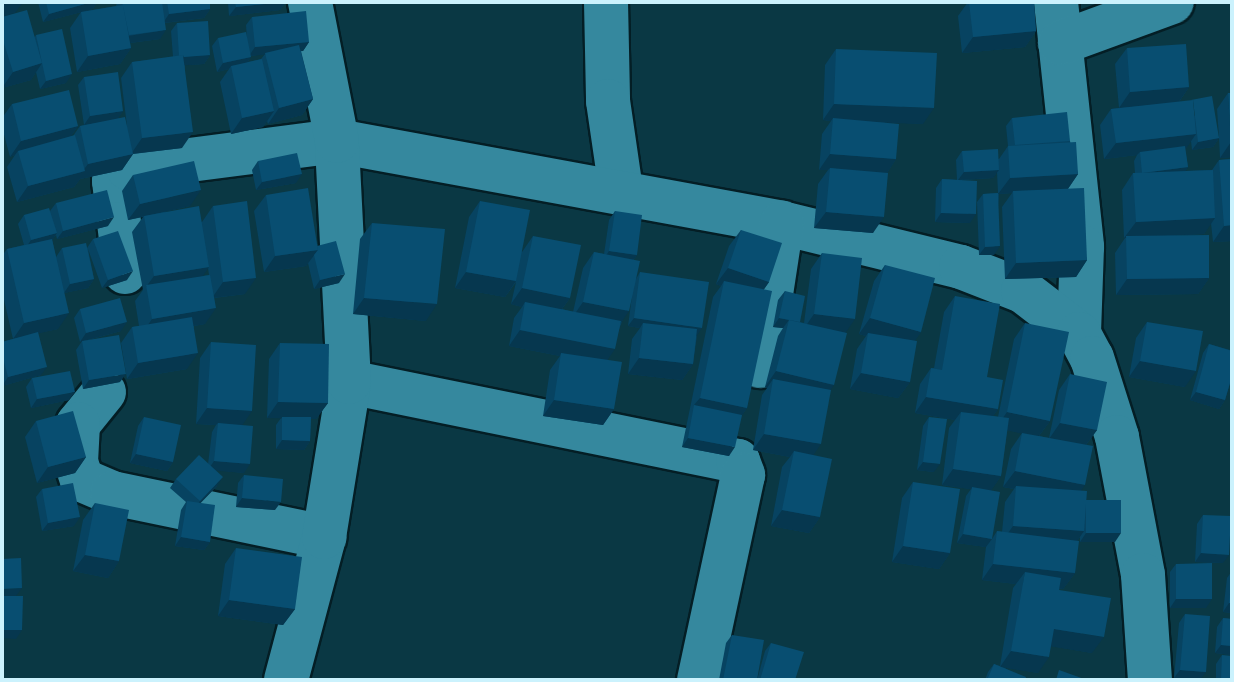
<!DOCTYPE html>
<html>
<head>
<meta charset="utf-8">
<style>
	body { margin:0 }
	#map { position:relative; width:1234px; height:682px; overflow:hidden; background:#0a3844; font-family:Ubuntu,sans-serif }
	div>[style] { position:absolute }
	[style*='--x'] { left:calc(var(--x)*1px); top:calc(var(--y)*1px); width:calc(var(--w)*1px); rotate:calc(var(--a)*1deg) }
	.roads { filter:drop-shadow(2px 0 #041e25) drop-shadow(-2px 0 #041e25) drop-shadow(0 2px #041e25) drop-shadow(0 -2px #041e25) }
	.minor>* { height:44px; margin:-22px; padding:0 22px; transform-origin:22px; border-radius:22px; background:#35889e }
	.wall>* { inset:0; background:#074361 }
	.shaded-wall>* { inset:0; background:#06374f }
	.building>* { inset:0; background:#084e71 }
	span { translate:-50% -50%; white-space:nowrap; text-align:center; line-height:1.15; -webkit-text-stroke:6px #0a3844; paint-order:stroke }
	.frame { position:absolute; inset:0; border:4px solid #cbf2fd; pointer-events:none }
</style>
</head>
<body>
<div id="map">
	<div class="roads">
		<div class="minor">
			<i style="--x:606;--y:2;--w:99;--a:88.8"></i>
			<i style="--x:608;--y:101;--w:90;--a:81.7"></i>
			<i style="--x:1056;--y:2;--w:246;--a:83.9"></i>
			<i style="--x:1082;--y:247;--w:87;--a:92"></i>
			<i style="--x:1060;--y:43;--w:119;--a:-20.1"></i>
			<i style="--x:125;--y:272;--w:92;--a:-96.9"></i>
			<i style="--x:114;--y:181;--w:19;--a:-43"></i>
			<i style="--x:128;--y:168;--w:211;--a:-7.4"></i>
			<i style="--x:337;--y:141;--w:452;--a:10.4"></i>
			<i style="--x:782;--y:223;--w:184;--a:13.8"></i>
			<i style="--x:961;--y:267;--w:66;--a:21.2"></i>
			<i style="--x:1023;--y:291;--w:71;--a:37.5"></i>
			<i style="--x:1079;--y:334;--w:27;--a:62"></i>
			<i style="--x:1092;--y:358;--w:83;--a:72.4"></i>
			<i style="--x:1117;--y:437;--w:140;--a:79.3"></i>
			<i style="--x:1143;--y:575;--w:105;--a:86.2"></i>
			<i style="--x:760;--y:366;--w:145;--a:-81.3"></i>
			<i style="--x:349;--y:382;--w:397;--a:11.5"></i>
			<i style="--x:738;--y:461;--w:15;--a:70"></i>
			<i style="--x:743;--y:475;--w:210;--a:102.1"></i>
			<i style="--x:104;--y:392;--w:41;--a:129.1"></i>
			<i style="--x:78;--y:424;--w:38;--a:93"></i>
			<i style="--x:76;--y:462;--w:19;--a:72"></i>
			<i style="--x:82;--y:480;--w:33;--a:23"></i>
			<i style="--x:112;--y:493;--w:217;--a:11.7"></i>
			<i style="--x:286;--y:680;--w:148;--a:-75.1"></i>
			<i style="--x:324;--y:537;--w:157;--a:-80.8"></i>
			<i style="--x:349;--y:382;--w:241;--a:-92.9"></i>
			<i style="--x:337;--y:141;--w:142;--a:-101"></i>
		</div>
	</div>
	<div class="wall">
		<i style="clip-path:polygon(38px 2px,92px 2px,91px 2px,97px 2px,93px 9px,43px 22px)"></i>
		<i style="clip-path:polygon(117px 2px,210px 2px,210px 9px,204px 18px,165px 23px,160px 39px,130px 43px,131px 48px,120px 64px,77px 72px,70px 28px,81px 12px,116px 6px)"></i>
		<i style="clip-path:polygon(228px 2px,286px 2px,280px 10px,229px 16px)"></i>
		<i style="clip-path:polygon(968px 2px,1034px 2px,1036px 31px,1025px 47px,962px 53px,958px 16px)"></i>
		<i style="clip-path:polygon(2px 17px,35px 37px,36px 35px,66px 83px,40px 89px,36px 72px,31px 80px,2px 88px)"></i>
		<i style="clip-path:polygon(evenodd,252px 17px,309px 42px,303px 51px,301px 51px,313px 99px,302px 115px,268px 124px,267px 121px,263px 127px,231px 134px,220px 82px,229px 69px,217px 72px,212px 46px,218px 38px,247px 40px,246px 25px,252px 17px,265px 54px,261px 59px,248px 62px,251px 56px,265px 54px)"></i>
		<i style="clip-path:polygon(177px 23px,210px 55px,204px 64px,185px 65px,182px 148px,133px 154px,122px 170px,80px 179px,74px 187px,17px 202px,7px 167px,15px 155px,10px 157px,2px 127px,2px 118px,12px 104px,78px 126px,71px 136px,73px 136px,80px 126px,97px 123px,84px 125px,78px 85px,84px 77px,123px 111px,118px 118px,127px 126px,121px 78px,132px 62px,173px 57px,171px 31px)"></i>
		<i style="clip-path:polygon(1127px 48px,1189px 87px,1179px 102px,1219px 137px,1217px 109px,1228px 93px,1232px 157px,1220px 158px,1219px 138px,1213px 147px,1192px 150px,1191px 141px,1185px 149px,1188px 167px,1185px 171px,1212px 170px,1219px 160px,1232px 159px,1232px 241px,1213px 242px,1211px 223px,1204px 234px,1168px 236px,1209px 278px,1198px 294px,1116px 295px,1115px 253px,1125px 238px,1124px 238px,1122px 190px,1133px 173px,1135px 173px,1134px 161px,1137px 155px,1104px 159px,1100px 125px,1111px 109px,1119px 108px,1115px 64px)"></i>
		<i style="clip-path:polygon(836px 49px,923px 124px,885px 122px,896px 159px,887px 173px,873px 233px,814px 228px,818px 184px,828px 170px,819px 170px,822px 134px,831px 121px,823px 120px,825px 65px)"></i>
		<i style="clip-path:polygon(1012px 118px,1070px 141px,1078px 174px,1068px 189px,1087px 260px,1076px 277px,1005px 279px,1002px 207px,1012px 193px,999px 194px,994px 255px,979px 255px,977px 202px,983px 194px,998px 193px,997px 172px,993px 178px,962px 180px,970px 223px,935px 222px,936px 188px,942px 179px,957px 180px,956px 160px,962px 151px,999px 159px,1008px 146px,1006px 126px)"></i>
		<i style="clip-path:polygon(258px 161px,296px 183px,256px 190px,252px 170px)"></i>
		<i style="clip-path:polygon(evenodd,133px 175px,190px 206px,164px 212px,202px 222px,213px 206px,245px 294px,214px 298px,205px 324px,194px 326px,187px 369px,127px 379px,121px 343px,132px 327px,139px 326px,135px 301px,143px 290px,132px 232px,143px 217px,128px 220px,122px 191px,133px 175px,208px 268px,209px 275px,202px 276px,208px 268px)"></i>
		<i style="clip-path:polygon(266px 195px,317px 246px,339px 283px,314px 289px,308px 263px,306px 266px,264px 272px,254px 211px)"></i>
		<i style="clip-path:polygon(480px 201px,522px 252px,533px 236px,570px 298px,562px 309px,573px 312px,583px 268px,594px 252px,604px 254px,609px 220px,615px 211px,637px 255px,634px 259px,636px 279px,640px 272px,697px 335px,693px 364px,682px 380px,628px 374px,632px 339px,640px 328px,628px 326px,632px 296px,607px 360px,614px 409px,603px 425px,543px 416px,550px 370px,560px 356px,509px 346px,514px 318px,522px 307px,511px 304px,516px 282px,505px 297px,455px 288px,469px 217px)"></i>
		<i style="clip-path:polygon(56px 203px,108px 226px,57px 239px,56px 235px,52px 240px,56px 257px,62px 248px,87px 248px,93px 239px,127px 280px,102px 288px,88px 249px,94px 279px,88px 288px,64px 293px,58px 329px,38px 333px,41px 375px,2px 386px,2px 342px,13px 339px,2px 291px,2px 256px,7px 249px,24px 245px,18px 224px,24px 215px,50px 211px)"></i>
		<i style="clip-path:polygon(372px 223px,426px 321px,353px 314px,360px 239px)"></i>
		<i style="clip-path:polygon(741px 230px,769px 282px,764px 289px,747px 408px,742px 415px,729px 456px,682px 447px,713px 297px,721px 286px,716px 284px,729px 246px)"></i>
		<i style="clip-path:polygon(822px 253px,845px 333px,813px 455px,820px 517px,809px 533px,771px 526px,782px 467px,790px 457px,753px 450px,762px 395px,767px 388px,765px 387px,778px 336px,783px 328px,773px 327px,778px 300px,785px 291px,800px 322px,804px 323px,811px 269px)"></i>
		<i style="clip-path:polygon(885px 265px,921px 332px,914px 341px,910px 382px,898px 398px,850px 389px,857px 349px,866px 336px,859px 334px,874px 281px)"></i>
		<i style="clip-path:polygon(evenodd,955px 296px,998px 409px,993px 416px,998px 417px,1014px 339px,1025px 323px,1050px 421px,1039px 436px,1049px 438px,1059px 390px,1070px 374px,1097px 430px,1086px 445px,1080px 491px,1115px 542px,1080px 542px,1080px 537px,1077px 541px,1075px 573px,1063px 589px,1059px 589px,1092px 653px,1051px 646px,1038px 673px,1003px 667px,1025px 680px,985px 680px,988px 672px,994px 664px,1000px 666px,1013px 588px,1016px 584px,982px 580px,986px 547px,957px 543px,966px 496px,971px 489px,942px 485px,949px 428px,955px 420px,915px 413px,920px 384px,931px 368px,934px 368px,944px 312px,955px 296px,1007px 430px,1022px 433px,1011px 449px,1003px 487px,1014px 489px,1005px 502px,1002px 532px,997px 531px,992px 539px,991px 490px,1001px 476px,1007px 430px)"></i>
		<i style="clip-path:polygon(80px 309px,121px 331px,85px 341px,120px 382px,83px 389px,76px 350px,82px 341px,80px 342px,74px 318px)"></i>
		<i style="clip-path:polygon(1147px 322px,1185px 387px,1129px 377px,1136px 338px)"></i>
		<i style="clip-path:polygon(211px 342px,242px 425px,244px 473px,215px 470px,217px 486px,200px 503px,210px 542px,204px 550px,175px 546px,181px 510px,186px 502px,170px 488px,176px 479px,208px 464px,212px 432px,216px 425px,196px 424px,200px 358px)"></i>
		<i style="clip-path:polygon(280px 343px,328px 403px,316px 419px,311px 419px,310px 441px,304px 450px,276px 449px,276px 425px,281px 418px,267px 418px,269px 359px)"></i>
		<i style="clip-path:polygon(1209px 344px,1230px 350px,1232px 344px,1232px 376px,1225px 400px,1219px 409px,1190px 400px,1203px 353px)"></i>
		<i style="clip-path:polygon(32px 378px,69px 400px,31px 408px,26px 387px)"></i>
		<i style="clip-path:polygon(144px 417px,173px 462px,167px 471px,130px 463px,138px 426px)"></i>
		<i style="clip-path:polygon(929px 417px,934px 472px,917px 470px,923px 426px)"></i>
		<i style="clip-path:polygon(36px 421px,86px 457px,75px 473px,37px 483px,25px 437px)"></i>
		<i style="clip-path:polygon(244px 475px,275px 510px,236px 507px,238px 483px)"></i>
		<i style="clip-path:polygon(913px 482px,950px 553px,939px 569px,892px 562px,902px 498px)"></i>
		<i style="clip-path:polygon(42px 489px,74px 526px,42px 531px,36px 497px)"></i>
		<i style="clip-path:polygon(95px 503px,119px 561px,108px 578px,73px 571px,83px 520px)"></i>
		<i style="clip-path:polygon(1203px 515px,1223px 563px,1195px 562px,1197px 524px)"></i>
		<i style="clip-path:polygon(236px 548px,295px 609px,283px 625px,218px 616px,225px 564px)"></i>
		<i style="clip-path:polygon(1176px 564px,1206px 608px,1170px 608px,1170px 572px)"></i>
		<i style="clip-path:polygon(1232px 571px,1232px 613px,1223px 612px,1227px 578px)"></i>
		<i style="clip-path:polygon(1185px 614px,1206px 672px,1174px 678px,1179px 623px)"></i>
		<i style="clip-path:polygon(1223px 618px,1232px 619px,1232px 655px,1215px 653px,1217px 627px)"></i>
		<i style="clip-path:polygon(732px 635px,757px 680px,719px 680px,726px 643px)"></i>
		<i style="clip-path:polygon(771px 643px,795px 680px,757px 680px,765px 651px)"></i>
		<i style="clip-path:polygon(1222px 655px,1232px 680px,1216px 680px,1216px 664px)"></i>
	</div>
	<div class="shaded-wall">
		<i style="clip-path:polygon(8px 2px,23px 2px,15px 13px,2px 17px,2px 4px)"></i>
		<i style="clip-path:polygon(92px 2px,97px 2px,93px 9px,43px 22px,49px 14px)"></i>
		<i style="clip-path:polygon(286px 2px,280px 10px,229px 16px,236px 7px)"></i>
		<i style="clip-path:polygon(210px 9px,204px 18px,163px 23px,169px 14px)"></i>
		<i style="clip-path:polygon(166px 30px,160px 39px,122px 44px,128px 36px)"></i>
		<i style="clip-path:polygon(1036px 31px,1025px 47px,962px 53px,973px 37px)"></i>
		<i style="clip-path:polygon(309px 42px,303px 51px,249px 56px,255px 47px)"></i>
		<i style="clip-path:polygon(131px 48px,120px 64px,77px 72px,88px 56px)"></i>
		<i style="clip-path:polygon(210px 55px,204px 64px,173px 66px,179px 57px)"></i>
		<i style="clip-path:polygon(251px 57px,245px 66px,231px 66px,229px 69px,217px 72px,223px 63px)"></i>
		<i style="clip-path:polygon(42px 63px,31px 80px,2px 88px,13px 72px)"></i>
		<i style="clip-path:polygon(72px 74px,66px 83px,40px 89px,46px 81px)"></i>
		<i style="clip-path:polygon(1189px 87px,1178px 103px,1119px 108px,1130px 92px)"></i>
		<i style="clip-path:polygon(313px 99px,302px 115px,268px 124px,279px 108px)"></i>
		<i style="clip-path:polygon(834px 104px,934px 108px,923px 124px,833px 121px,833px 118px,831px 121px,823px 120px)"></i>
		<i style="clip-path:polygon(123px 111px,117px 120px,84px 125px,90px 116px)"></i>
		<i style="clip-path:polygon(274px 111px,263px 127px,231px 134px,242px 118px)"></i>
		<i style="clip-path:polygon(78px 126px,67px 142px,18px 151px,15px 155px,10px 157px,21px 141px)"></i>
		<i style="clip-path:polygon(193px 132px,182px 148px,131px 154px,142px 138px)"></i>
		<i style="clip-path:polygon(1196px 134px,1185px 150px,1140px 152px,1137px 155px,1104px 159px,1116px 143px)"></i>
		<i style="clip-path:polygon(1219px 138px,1213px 147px,1192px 150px,1198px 142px)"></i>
		<i style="clip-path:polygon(1231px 142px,1232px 157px,1220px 158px)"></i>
		<i style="clip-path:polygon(133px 154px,122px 170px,80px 179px,74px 187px,17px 202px,28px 186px,82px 172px,88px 164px)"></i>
		<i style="clip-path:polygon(830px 154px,896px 159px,885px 176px,830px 168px,828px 170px,819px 170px)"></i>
		<i style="clip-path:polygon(1188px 167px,1182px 176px,1142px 173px)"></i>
		<i style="clip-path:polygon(999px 170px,993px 178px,958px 180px,964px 172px)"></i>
		<i style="clip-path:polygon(302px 174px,296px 183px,256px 190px,262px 182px)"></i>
		<i style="clip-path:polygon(1078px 174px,1067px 190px,1013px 191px,1012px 193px,998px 194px,1010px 178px)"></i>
		<i style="clip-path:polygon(201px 190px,190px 206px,128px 220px,140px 204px)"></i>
		<i style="clip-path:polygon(826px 212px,884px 217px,873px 233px,814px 228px)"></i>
		<i style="clip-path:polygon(941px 213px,976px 214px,970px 223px,935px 222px)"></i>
		<i style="clip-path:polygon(114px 217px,108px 226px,57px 239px,63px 231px)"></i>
		<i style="clip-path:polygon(1215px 218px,1204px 234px,1124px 238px,1136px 222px)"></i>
		<i style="clip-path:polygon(1232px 225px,1232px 241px,1213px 242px,1224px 226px)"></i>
		<i style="clip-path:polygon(57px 233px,51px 242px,25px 249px,31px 240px)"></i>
		<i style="clip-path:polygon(1000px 246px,994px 255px,979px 255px,985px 247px)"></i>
		<i style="clip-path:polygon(318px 250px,306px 266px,264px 272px,275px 256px)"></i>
		<i style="clip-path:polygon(609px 251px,637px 255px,631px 263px,603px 260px)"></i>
		<i style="clip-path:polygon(1087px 260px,1076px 277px,1005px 279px,1016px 263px)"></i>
		<i style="clip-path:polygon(209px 267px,198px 283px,146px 287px,154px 276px)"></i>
		<i style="clip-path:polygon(728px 268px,769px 282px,758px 298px,724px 281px,721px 286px,716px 284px)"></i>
		<i style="clip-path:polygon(133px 271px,127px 280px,102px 288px,108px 280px)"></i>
		<i style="clip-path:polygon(466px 272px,516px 281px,505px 297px,455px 288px)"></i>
		<i style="clip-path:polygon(345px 274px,339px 283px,314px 289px,320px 280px)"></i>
		<i style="clip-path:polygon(256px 278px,245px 294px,212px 298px,223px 282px)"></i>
		<i style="clip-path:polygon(1209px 278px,1198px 294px,1116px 295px,1127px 279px)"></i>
		<i style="clip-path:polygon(94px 279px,88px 288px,64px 293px,70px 284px)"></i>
		<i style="clip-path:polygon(522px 288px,570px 298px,558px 314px,525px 302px,522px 307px,511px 304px)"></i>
		<i style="clip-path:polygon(364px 298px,437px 304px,426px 321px,353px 314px)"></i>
		<i style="clip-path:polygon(583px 302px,629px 311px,618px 327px,572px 318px)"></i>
		<i style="clip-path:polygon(216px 308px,205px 324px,141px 335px,152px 319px)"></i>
		<i style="clip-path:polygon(69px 313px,58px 329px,13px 339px,24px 323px)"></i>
		<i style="clip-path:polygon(814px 314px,855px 319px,844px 335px,803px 330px)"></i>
		<i style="clip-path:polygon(634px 318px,702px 328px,696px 337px,643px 323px,640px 328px,628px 326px)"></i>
		<i style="clip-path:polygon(779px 318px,789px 320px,783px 328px,773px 327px)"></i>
		<i style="clip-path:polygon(870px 318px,921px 332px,910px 348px,868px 333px,866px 336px,859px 334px)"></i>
		<i style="clip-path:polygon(127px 322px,121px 331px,80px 342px,86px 333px)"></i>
		<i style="clip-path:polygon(520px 330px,615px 349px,604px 365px,561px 353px,560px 356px,509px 346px)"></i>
		<i style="clip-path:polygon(198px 353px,187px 369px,127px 379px,138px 363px)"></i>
		<i style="clip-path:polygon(639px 358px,693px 364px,682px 380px,628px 374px)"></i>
		<i style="clip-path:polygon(1140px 361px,1196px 371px,1185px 387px,1129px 377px)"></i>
		<i style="clip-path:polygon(47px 367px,41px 375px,2px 386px,8px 377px)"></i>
		<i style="clip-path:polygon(776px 371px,834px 385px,823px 401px,773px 379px,767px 388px,765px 387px)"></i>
		<i style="clip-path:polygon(861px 373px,910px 382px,898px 398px,850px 389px)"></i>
		<i style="clip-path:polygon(126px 374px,120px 382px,83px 389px,89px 380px)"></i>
		<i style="clip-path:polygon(75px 392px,69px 400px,31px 408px,37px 399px)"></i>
		<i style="clip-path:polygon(1196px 392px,1225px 400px,1219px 409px,1190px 400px)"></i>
		<i style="clip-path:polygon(926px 397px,998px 409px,987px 425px,961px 412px,955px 420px,915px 413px)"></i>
		<i style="clip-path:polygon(700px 398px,747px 408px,736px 424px,694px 405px)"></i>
		<i style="clip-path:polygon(554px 400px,614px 409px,603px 425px,543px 416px)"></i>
		<i style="clip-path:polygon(278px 402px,328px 403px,316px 419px,267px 418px)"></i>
		<i style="clip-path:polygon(207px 408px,252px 411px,241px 427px,218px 423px,216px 425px,196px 424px)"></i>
		<i style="clip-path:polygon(1007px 412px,1050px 421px,1038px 437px,996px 428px)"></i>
		<i style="clip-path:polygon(1060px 423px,1097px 430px,1085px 446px,1049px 439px)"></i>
		<i style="clip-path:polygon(764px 434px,821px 444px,810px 460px,794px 451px,790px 457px,753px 450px)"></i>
		<i style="clip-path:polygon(688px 438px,735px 447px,729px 456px,682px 447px)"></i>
		<i style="clip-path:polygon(282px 440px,310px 441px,304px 450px,276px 449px)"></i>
		<i style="clip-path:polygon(136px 454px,173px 462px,167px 471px,130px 463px)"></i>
		<i style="clip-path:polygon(86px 457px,75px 473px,37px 483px,48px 467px)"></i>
		<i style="clip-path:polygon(214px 461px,250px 464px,244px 473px,208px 470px)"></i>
		<i style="clip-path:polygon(923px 462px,940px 464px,934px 472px,917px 470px)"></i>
		<i style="clip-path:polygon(953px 469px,1001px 476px,990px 492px,942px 485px)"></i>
		<i style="clip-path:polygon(1015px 471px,1085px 485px,1074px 501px,1016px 486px,1014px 489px,1003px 487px)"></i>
		<i style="clip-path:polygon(223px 477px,217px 486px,194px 510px,200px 501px)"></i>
		<i style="clip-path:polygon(242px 498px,281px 502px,275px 510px,236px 507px)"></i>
		<i style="clip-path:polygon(782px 510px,820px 517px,809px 533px,771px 526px)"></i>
		<i style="clip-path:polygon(80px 517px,74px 526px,42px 531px,48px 523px)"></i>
		<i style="clip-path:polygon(1013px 526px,1084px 531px,1073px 547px,1002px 542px)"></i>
		<i style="clip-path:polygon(1086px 533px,1121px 533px,1115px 542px,1080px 542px)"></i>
		<i style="clip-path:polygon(963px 534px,992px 539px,986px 547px,957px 543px)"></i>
		<i style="clip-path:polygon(181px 537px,210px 542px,204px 550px,175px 546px)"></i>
		<i style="clip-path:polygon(903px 546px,950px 553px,939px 569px,892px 562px)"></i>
		<i style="clip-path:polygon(1201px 553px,1229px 555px,1223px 563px,1195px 562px)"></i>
		<i style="clip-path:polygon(85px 555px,119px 561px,108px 578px,73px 571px)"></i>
		<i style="clip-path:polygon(993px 564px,1075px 573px,1063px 589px,1023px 585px,1025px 572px,1016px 584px,982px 580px)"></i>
		<i style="clip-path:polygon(22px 588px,16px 596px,2px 597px,2px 589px)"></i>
		<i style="clip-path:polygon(1176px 599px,1212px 599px,1206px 608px,1170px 608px)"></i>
		<i style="clip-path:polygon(229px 600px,295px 609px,283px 625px,218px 616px)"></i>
		<i style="clip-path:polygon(1229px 603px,1232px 603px,1232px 613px,1223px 612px)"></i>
		<i style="clip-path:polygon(1054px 629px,1104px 637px,1092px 653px,1043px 645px)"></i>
		<i style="clip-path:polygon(2px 630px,22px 630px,16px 639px,2px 638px)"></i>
		<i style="clip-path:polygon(1221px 645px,1232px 646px,1232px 655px,1215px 653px)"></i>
		<i style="clip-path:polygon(1011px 651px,1049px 657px,1038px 673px,1000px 667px)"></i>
		<i style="clip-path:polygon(1180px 670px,1206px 672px,1200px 680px,1174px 678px)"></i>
	</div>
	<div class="building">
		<i style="clip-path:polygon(46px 2px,92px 2px,49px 14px)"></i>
		<i style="clip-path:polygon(122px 2px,162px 2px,166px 30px,129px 35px)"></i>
		<i style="clip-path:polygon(167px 2px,210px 2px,210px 9px,169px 14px)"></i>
		<i style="clip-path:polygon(235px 2px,282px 2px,236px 7px)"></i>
		<i style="clip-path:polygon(969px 2px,1034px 2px,1036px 31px,973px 37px)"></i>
		<i style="clip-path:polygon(123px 5px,131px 48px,88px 56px,81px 12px)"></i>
		<i style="clip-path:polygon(27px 10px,42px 63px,13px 72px,2px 37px,2px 17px)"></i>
		<i style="clip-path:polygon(306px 11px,309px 42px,255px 47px,252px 17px)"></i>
		<i style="clip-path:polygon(208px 21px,210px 55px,184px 57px,183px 55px,179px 56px,177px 23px)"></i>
		<i style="clip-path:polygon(62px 29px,72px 74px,46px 81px,36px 35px)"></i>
		<i style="clip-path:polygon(246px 32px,251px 57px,223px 63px,218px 38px)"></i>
		<i style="clip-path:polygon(1186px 44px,1189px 87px,1130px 92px,1127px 48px)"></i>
		<i style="clip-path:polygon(299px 45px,313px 99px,279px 108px,265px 53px)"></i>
		<i style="clip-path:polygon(836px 49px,937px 53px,934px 108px,834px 104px)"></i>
		<i style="clip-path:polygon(183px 55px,193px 132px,142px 138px,132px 62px)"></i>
		<i style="clip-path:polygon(262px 59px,274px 111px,242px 118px,231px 66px)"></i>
		<i style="clip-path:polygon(118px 72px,123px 111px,90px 116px,84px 77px)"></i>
		<i style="clip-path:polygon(69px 90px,78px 126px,21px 141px,12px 104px)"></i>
		<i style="clip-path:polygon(1228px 93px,1232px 93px,1232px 142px,1231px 142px)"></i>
		<i style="clip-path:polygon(1212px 96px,1219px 138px,1198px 142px,1193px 100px,1191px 100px)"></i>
		<i style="clip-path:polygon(1193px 100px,1196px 134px,1116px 143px,1111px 109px)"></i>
		<i style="clip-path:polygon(1067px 112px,1070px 141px,1015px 145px,1012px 118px)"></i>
		<i style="clip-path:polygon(125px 117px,133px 154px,88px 164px,80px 126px)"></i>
		<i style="clip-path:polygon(833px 118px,899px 124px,896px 159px,830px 154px)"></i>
		<i style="clip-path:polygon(75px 135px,85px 171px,28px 186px,18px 151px)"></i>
		<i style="clip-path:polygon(1076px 142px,1078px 174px,1010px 178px,1008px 146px)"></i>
		<i style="clip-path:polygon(1185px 146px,1188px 167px,1142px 173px,1140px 152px)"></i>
		<i style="clip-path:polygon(998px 149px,999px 170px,964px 172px,962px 151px)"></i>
		<i style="clip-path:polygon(297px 153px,302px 174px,262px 182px,258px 161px)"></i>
		<i style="clip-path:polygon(1232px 159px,1232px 225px,1224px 226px,1219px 160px)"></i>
		<i style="clip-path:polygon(194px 161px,201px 190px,140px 204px,133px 175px)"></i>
		<i style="clip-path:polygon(830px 168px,888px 173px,884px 217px,826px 212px)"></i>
		<i style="clip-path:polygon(1213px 170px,1215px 218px,1136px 222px,1133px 173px)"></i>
		<i style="clip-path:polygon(942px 179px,977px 181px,976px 214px,941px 213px)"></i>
		<i style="clip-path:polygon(308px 188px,318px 250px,275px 256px,266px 195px)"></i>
		<i style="clip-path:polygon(1084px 188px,1087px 260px,1016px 263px,1013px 191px)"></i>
		<i style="clip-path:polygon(107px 190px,114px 217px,63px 231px,56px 203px)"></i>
		<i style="clip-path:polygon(998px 193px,1000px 246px,985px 247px,983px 194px)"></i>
		<i style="clip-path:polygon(247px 201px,256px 278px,223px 282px,213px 206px)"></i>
		<i style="clip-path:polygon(480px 201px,530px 210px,516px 281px,466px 272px)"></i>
		<i style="clip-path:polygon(199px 206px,209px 267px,154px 276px,144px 216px)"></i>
		<i style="clip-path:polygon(49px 208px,57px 233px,31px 240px,24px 215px)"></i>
		<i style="clip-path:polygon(615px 211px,642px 215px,637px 255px,609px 251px)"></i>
		<i style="clip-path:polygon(372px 223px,445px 229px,437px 304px,364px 298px)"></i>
		<i style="clip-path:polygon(741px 230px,782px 243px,769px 282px,728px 268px)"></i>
		<i style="clip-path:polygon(118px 231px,133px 271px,108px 280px,93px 239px)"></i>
		<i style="clip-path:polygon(1209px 235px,1209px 278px,1127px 279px,1126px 236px)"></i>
		<i style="clip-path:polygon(533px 236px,581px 245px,570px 298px,522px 288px)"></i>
		<i style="clip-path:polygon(52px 239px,69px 313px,24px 323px,7px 249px)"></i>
		<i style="clip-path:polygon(336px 241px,345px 274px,320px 280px,314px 255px,318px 250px,317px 246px)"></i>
		<i style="clip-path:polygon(86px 243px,94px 279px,70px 284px,62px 248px)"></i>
		<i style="clip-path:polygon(594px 252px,640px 261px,629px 311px,583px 302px)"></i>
		<i style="clip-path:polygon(822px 253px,862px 258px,855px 319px,814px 314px)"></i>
		<i style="clip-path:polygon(885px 265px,935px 278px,921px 332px,870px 318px)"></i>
		<i style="clip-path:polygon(640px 272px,709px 282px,702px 328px,634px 318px)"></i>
		<i style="clip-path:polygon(210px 275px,216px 308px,152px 319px,146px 285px)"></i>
		<i style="clip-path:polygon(724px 281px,772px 291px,747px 408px,700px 398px)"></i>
		<i style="clip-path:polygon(785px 291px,805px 296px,800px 322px,779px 318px)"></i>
		<i style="clip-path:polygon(955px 296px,1000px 304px,987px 377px,1003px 380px,998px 409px,926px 397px,931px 368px,942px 370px)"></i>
		<i style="clip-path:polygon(120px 298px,127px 322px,86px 333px,80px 309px)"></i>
		<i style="clip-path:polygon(525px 302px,621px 321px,615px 349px,520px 330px)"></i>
		<i style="clip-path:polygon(192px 317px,198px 353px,138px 363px,132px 327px)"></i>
		<i style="clip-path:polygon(789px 320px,847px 333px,834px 385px,776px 371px)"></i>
		<i style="clip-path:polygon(1147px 322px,1203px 331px,1196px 371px,1140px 361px)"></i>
		<i style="clip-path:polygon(643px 323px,697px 329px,693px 364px,639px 358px)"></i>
		<i style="clip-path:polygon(1025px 323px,1069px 332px,1050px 421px,1007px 412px)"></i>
		<i style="clip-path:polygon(38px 332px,47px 367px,8px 377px,2px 354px,2px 342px)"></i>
		<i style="clip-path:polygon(868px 333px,917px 341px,910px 382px,861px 373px)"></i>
		<i style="clip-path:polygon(119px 335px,126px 374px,89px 380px,82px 341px)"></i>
		<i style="clip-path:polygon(211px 342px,256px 345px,252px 411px,207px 408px)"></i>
		<i style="clip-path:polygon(280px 343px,329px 344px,328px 403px,278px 402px)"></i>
		<i style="clip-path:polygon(1209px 344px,1232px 351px,1232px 376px,1225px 400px,1196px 392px)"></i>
		<i style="clip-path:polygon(561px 353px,622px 362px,614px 409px,554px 400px)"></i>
		<i style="clip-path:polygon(70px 371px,75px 392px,37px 399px,32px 378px)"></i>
		<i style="clip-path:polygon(1070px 374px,1107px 382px,1097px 430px,1060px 423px)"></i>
		<i style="clip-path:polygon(773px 379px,831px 390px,821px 444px,764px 434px)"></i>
		<i style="clip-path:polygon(694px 405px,742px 415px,735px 447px,688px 438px)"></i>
		<i style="clip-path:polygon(73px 411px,86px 457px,48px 467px,36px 421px)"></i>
		<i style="clip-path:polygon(961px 412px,1009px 418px,1001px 476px,953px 469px)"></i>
		<i style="clip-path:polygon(144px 417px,181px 425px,173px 462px,136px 454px)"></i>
		<i style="clip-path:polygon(282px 417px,311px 417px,310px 441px,282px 440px)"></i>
		<i style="clip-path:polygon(929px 417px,947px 419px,940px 464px,923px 462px)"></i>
		<i style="clip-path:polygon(218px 423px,253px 426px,250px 464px,214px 461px)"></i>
		<i style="clip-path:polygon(1022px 433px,1093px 446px,1085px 485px,1015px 471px)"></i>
		<i style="clip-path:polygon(794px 451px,832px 459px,820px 517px,782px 510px)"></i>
		<i style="clip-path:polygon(199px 455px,223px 477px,200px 501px,176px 479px)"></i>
		<i style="clip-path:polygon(244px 475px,283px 479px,281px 502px,242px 498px)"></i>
		<i style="clip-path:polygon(913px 482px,960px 489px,950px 553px,903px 546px)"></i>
		<i style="clip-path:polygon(73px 483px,80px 517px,48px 523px,42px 489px)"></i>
		<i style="clip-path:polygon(1016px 486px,1087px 491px,1084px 531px,1013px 526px)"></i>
		<i style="clip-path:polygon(972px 487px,1000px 492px,992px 539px,963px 534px)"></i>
		<i style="clip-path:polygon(1086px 500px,1121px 500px,1121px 533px,1086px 533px)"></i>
		<i style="clip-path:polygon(187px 501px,215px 505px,210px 542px,181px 537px)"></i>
		<i style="clip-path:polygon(95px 503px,129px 510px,119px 561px,85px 555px)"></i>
		<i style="clip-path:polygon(1203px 515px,1231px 516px,1229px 555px,1201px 553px)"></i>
		<i style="clip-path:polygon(997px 531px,1079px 541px,1075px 573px,993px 564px)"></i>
		<i style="clip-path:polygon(236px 548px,302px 557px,295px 609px,229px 600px)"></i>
		<i style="clip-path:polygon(21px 558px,22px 588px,2px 589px,2px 559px)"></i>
		<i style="clip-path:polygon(1212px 563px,1212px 599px,1176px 599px,1176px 564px)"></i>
		<i style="clip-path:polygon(1025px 572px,1061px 578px,1059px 590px,1111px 598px,1104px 637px,1054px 629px,1049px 657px,1011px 651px)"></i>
		<i style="clip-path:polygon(1232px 578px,1232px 603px,1229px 603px)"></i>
		<i style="clip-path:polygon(2px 596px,23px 596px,22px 630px,2px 630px)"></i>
		<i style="clip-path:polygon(1185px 614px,1210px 616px,1206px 672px,1180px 670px)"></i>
		<i style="clip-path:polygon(1223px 618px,1232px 619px,1232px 646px,1221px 645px)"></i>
		<i style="clip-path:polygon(732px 635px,764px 640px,757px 680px,723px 680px)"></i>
		<i style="clip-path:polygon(771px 643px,804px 652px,795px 680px,760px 680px)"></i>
		<i style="clip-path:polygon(1222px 655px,1232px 656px,1232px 680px,1221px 680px)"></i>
		<i style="clip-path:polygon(994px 664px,1026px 677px,1025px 680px,987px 680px)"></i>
		<i style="clip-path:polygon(1059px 670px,1087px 680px,1056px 680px)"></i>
	</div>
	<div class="frame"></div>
</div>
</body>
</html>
